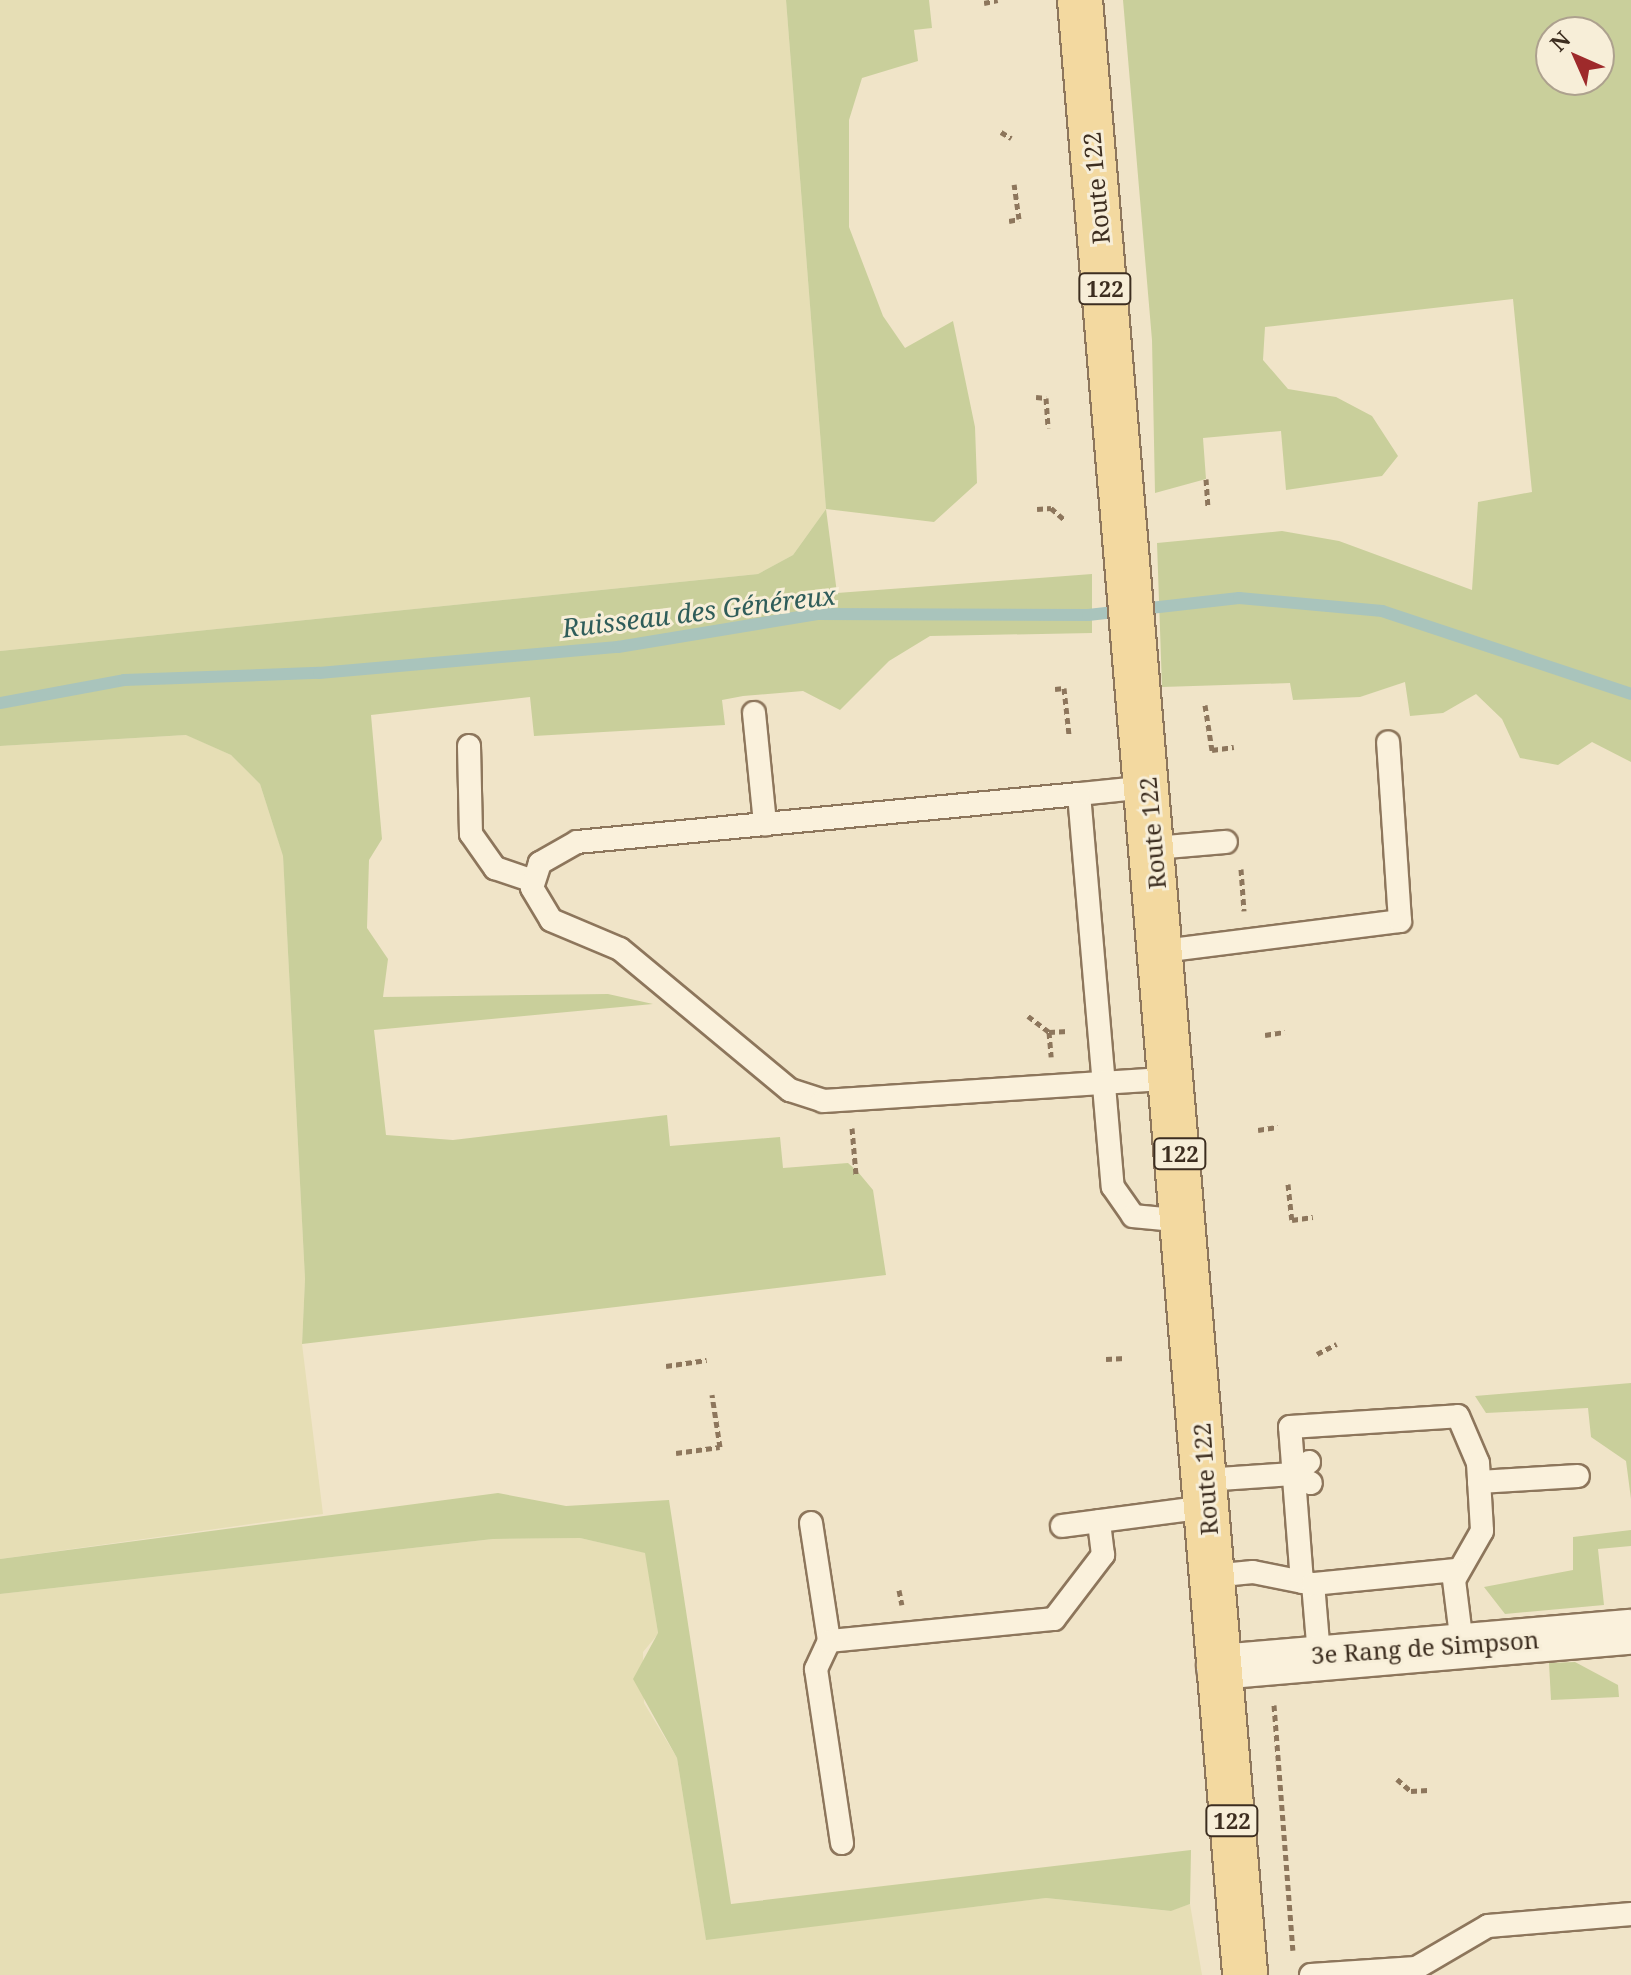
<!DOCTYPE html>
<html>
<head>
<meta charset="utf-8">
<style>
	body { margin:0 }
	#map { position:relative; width:1631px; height:1975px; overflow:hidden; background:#f0e4c8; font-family:"Noto Serif",serif }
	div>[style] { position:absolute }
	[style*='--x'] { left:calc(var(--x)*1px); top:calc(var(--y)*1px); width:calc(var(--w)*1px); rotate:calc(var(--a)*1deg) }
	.farmland>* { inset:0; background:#e6deb5 }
	.green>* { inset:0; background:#c9cf9b }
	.stream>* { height:12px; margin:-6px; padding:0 6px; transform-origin:6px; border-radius:6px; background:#a9c4bc }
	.path>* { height:5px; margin-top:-2.5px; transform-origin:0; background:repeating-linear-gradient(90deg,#8d765c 0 6px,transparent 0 10px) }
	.roads { filter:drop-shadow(2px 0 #8d765c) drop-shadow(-2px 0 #8d765c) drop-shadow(0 2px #8d765c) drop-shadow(0 -2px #8d765c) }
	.lane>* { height:22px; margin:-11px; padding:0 11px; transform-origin:11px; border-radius:11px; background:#faf1dc }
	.secondary>* { height:44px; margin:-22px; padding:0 22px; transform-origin:22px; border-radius:22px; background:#faf1dc }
	.primary>* { height:44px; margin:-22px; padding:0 22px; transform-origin:22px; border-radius:22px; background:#f3d9a0 }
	span { translate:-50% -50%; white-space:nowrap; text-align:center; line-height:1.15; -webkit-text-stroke:6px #f7eed8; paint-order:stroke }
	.shield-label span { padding:2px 6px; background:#f7eed8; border:2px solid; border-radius:6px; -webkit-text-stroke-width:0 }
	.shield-label { font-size:22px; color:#3d2e20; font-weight:700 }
	.street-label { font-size:24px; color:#3d2e20 }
	.water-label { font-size:26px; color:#2f5d5a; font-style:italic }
	.north { position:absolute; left:1535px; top:16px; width:80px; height:80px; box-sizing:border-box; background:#f7eed8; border:2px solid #ada18e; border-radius:50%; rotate:315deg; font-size:22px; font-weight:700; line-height:32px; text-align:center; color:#3d2e20 }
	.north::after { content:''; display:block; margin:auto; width:28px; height:36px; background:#9e2a2b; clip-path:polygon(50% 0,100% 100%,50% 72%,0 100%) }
</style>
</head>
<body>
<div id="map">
	<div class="farmland">
		<i style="clip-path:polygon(0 0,786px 0,826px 509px,793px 555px,758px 574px,0 651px)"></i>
		<i style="clip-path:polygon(187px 735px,231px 755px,260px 784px,283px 855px,305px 1279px,302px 1344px,323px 1514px,0 1559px,0 746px)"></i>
		<i style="clip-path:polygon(580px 1538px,646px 1553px,658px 1634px,643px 1652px,644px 1703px,677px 1758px,706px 1939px,1046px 1898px,1170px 1911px,1190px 1904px,1202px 1975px,0 1975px,0 1594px,493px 1539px)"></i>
	</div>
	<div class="green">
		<i style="clip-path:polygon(786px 0,929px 0,932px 28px,914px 30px,918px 61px,862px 78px,849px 120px,849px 227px,883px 316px,905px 348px,953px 321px,975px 427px,977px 483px,934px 522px,826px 509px,837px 593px,1092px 574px,1092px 633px,930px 636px,889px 661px,840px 710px,803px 691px,743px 696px,722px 700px,725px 725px,534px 736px,530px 697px,371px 715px,382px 839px,369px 860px,367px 928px,388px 959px,383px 997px,608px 994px,653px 1004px,374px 1030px,386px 1135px,453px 1140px,667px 1115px,670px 1146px,780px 1137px,783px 1168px,848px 1163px,858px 1172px,873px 1190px,886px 1275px,302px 1344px,305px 1279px,283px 856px,260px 784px,231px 755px,186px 735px,0 746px,0 651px,758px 574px,793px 555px,826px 509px)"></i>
		<i style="clip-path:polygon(evenodd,1123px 0,1631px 0,1631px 762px,1592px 742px,1558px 765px,1520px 758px,1502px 719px,1476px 694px,1443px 713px,1410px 716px,1405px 682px,1360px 697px,1293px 700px,1290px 683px,1162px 687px,1157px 543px,1282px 531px,1339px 541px,1472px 590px,1478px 502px,1532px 492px,1513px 299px,1265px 327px,1263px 360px,1288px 389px,1336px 397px,1372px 416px,1398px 456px,1382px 476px,1286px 490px,1281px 431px,1203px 438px,1206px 479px,1155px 493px,1152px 340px,1123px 0,1551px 32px,1599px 32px,1599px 80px,1551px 80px,1551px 32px)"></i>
		<i style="clip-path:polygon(1631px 1383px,1631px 1499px,1626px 1461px,1591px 1437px,1588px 1408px,1486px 1413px,1475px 1396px)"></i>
		<i style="clip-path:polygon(498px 1493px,566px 1506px,669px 1500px,731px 1904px,1191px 1850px,1190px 1904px,1171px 1911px,1046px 1898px,706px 1940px,677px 1758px,633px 1679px,658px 1633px,645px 1553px,580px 1538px,493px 1539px,0 1594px,0 1559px)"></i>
		<i style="clip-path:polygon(1631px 1530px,1631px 1546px,1598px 1549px,1604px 1605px,1505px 1614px,1484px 1587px,1573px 1570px,1573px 1537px)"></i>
		<i style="clip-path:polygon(1575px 1662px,1618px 1685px,1619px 1697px,1551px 1700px,1549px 1663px)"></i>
	</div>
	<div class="stream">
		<i style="--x:0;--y:703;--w:126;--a:-10.5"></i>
		<i style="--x:124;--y:680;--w:195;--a:-2.1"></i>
		<i style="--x:319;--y:673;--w:300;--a:-5"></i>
		<i style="--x:618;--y:647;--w:202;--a:-9.4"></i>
		<i style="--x:817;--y:614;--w:271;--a:0.2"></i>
		<i style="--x:1088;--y:615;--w:152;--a:-6.4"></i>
		<i style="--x:1239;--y:598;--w:144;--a:5.2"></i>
		<i style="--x:1382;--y:611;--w:262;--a:18.4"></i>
	</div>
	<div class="path">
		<i style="--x:984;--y:3;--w:14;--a:-12"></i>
		<i style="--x:1001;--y:132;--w:12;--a:31"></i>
		<i style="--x:1009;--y:221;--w:10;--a:-11"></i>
		<i style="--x:1019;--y:219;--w:35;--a:-98"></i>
		<i style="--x:1036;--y:397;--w:10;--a:6"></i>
		<i style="--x:1046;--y:398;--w:30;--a:86"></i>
		<i style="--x:1206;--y:479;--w:29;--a:86"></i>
		<i style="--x:1037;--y:509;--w:14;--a:-4"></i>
		<i style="--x:1051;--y:508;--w:18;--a:41"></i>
		<i style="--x:1055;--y:689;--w:9;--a:-6"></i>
		<i style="--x:1064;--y:688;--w:47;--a:83.9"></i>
		<i style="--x:1205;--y:705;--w:46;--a:81.2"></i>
		<i style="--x:1212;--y:750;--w:22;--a:-8"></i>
		<i style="--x:1241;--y:869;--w:42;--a:85.9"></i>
		<i style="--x:1028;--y:1016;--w:26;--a:37"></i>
		<i style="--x:1049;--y:1032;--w:25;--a:85"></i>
		<i style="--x:1049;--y:1032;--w:19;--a:-3"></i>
		<i style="--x:1265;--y:1035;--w:20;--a:-9"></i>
		<i style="--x:852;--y:1128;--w:47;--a:85.1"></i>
		<i style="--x:1258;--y:1130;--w:20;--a:-9"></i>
		<i style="--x:1288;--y:1184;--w:36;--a:84"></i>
		<i style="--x:1292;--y:1220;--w:21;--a:-8"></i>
		<i style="--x:1317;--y:1354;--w:22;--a:-27"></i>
		<i style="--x:1106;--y:1359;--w:19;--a:-3"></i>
		<i style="--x:666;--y:1366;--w:41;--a:-8.3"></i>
		<i style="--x:676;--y:1453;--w:44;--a:-7.8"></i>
		<i style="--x:720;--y:1447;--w:53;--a:-98.7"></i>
		<i style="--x:899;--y:1590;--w:15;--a:79"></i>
		<i style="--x:1274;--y:1705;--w:246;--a:85.6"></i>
		<i style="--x:1397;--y:1779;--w:18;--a:41"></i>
		<i style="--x:1411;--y:1791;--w:17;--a:-3"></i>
	</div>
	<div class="roads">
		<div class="lane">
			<i style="--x:754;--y:713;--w:112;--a:84.3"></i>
			<i style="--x:469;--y:746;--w:88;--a:88.7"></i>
			<i style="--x:471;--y:834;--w:42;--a:54.8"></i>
			<i style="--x:495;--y:868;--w:40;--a:18.9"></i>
			<i style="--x:1148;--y:787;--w:69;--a:174.2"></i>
			<i style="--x:1079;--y:794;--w:394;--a:85.1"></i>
			<i style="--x:1113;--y:1187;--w:35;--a:55"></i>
			<i style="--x:1133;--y:1216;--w:52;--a:5.5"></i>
			<i style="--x:1079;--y:794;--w:504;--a:174.54"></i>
			<i style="--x:577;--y:842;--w:43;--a:150.4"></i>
			<i style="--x:540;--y:863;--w:26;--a:108"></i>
			<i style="--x:532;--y:888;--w:37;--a:59"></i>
			<i style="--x:551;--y:920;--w:75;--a:22.8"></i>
			<i style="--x:620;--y:949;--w:221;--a:39.7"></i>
			<i style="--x:790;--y:1090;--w:35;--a:18"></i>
			<i style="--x:823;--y:1101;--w:353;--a:-3.7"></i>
			<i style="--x:1154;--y:848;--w:72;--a:-4.8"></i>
			<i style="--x:1163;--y:951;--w:239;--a:-7.2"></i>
			<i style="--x:1400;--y:921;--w:179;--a:-93.8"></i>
			<i style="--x:1309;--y:1462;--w:20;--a:143"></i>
			<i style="--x:1293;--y:1474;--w:20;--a:27"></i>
			<i style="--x:1205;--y:1480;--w:88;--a:-3.9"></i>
			<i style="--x:1479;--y:1482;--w:99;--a:-3.5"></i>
			<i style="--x:811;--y:1523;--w:119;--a:81.3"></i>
			<i style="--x:829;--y:1641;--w:31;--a:115"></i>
			<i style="--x:816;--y:1669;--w:176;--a:81.5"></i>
			<i style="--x:1062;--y:1526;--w:146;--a:-7.5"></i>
			<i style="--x:1212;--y:1576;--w:41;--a:-5.6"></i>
			<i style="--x:1253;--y:1572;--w:61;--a:11.3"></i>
			<i style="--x:1302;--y:1582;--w:155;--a:-94.4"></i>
			<i style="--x:1290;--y:1427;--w:168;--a:-3.7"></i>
			<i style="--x:1458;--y:1416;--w:51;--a:66.9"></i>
			<i style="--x:1478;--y:1463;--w:68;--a:86.6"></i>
			<i style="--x:1482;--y:1531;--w:56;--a:119.7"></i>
			<i style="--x:1454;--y:1580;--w:64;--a:82.9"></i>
			<i style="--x:829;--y:1641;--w:226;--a:-5.6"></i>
			<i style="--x:1054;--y:1619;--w:81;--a:-52.6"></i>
			<i style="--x:1103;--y:1555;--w:34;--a:-97"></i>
			<i style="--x:1319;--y:1655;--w:71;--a:-94.8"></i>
			<i style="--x:1313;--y:1584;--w:145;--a:-5.6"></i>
			<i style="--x:1311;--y:1975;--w:105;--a:-3.8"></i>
			<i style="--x:1416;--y:1968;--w:83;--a:-30.3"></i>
			<i style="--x:1488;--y:1926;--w:144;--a:-4.8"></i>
		</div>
		<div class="secondary">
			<i style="--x:1219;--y:1667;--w:413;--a:-4.9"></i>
		</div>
		<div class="primary">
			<i style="--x:1080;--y:0;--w:1982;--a:85.22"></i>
		</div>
	</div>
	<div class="shield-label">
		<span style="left:1105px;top:289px">122</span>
		<span style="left:1180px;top:1154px">122</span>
		<span style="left:1232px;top:1821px">122</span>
	</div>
	<div class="street-label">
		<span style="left:1096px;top:188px;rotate:-95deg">Route 122</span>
		<span style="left:1152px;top:833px;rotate:-95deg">Route 122</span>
		<span style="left:1205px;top:1479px;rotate:-94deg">Route 122</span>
		<span style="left:1425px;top:1647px;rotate:-4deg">3e Rang de Simpson</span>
	</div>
	<div class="water-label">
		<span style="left:699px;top:612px;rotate:-7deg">Ruisseau des Généreux</span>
	</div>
	<div class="north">N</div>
</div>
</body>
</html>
